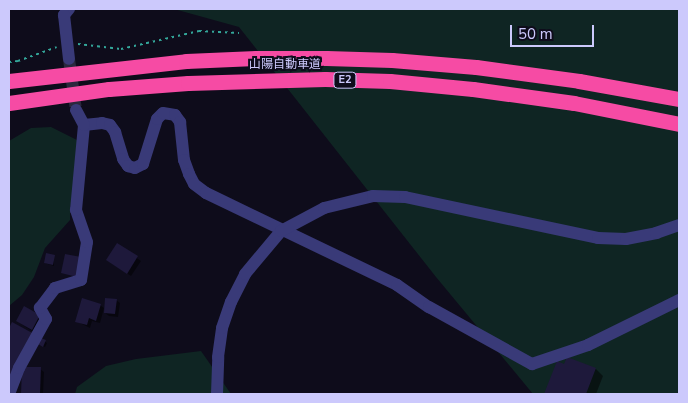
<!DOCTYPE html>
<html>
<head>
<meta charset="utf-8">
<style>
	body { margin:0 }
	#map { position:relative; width:688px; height:403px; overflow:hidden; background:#0e0c1b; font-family:"Nunito Sans","Noto Sans JP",sans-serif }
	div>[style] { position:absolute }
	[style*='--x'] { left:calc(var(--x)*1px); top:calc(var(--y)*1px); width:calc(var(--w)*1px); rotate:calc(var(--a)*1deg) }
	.green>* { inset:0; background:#0f2523 }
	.shadow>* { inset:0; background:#0007 }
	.building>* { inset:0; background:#1e193b }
	.minor-tunnel>* { height:12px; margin-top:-6px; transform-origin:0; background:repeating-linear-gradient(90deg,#2a283d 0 12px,transparent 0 18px) }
	.path>* { height:2px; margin-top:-1px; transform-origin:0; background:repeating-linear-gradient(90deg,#33a79a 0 2.5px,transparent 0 6.5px) }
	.minor>* { height:12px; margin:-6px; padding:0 6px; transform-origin:6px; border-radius:6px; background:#393a78 }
	.highway>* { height:15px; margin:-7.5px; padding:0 7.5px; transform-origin:7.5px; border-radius:7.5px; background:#f64ba4 }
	span { translate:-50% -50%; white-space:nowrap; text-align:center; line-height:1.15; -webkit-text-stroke:4px #0e0c1b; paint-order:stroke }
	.shield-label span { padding:1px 4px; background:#0e0c1b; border:1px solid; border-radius:4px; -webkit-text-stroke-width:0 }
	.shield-label { font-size:11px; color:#ccc9fc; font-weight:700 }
	.street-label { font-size:12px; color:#ccc9fc }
	.frame { position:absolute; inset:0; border:10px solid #ccc9fc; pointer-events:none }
	.scale { position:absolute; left:510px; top:25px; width:84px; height:22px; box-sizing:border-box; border:2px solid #ccc9fc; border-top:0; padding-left:6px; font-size:15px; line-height:18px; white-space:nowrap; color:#ccc9fc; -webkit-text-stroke:4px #0e0c1b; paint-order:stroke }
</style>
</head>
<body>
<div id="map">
	<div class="green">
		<i style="clip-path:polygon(174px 9px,679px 9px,679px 394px,533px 394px,436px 277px,239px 27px)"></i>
		<i style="clip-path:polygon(51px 127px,81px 142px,78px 176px,70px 208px,70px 220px,45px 248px,34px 277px,22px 295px,9px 306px,9px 141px,31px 128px)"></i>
		<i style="clip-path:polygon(201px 351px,231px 394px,75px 394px,77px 387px,106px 366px,136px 359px)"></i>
	</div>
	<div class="shadow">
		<i style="clip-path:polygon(118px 245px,141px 261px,131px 276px,111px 263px)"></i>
		<i style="clip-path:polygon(54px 256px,54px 266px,45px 263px)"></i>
		<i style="clip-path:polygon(116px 300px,120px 303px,118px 317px,109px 316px,105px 313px)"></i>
		<i style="clip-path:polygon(100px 305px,104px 308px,100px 323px,92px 321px,90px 328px,76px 321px)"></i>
		<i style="clip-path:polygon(40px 316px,35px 333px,17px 321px)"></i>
		<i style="clip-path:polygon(13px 324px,47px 343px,45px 347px,39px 344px,25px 368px,40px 369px,44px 372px,43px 394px,22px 393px,23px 371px,17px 381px,9px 376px,9px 331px)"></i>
		<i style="clip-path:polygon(568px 358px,596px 369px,603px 376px,596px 394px,545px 394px,557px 363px,565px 365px)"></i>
	</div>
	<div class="building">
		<i style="clip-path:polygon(117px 243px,138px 256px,127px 274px,106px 260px)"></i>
		<i style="clip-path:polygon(46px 253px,55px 255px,53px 265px,44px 263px)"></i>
		<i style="clip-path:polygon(65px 254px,81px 257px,77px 277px,61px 273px)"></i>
		<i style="clip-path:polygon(82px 298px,101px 304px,96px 321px,89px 318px,87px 325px,75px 322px)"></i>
		<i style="clip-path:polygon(105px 298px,117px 299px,115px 314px,104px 313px)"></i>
		<i style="clip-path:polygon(24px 306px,40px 315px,32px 330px,16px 321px)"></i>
		<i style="clip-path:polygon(12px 322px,36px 335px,12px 377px,9px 375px,9px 328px)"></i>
		<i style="clip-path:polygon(41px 338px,46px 340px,43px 347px,38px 344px)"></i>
		<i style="clip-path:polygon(567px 357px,596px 368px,586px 394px,544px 394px,557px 361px,564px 364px)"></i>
		<i style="clip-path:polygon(22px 367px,41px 367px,40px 394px,21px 394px)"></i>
	</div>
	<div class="minor-tunnel">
		<i style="--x:69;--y:59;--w:51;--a:82.2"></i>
	</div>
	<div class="path">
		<i style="--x:78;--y:44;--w:43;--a:6.6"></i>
		<i style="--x:121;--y:49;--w:80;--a:-13"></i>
		<i style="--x:199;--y:31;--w:40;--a:2.9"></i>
		<i style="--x:9;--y:62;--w:9;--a:-6"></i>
		<i style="--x:18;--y:61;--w:41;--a:-19.7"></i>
	</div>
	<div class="minor">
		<i style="--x:69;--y:9;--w:8;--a:130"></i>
		<i style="--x:64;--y:15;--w:44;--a:83.5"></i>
		<i style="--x:84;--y:125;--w:18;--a:-6"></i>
		<i style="--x:102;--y:123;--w:8;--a:14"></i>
		<i style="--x:110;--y:125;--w:9;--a:54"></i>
		<i style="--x:115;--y:132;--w:28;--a:73"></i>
		<i style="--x:123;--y:159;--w:9;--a:54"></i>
		<i style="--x:128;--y:166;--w:7;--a:16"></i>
		<i style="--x:135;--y:168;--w:9;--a:-27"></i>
		<i style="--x:143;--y:164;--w:47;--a:-72.7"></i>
		<i style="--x:157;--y:119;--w:8;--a:-45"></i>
		<i style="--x:163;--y:113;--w:12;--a:9"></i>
		<i style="--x:175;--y:115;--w:9;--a:54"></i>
		<i style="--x:180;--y:122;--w:38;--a:84"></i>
		<i style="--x:184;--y:160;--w:15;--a:70"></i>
		<i style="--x:189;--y:174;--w:11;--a:63"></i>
		<i style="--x:194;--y:184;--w:15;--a:37"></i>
		<i style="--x:206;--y:193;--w:212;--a:25.7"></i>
		<i style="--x:397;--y:285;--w:39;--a:35"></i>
		<i style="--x:429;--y:307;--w:118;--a:29"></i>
		<i style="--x:532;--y:364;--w:59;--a:-18.7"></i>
		<i style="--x:588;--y:345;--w:102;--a:-26.3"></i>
		<i style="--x:9;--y:394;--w:28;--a:-69"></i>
		<i style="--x:19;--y:368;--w:56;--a:-61.1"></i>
		<i style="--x:46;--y:319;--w:13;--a:-119"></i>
		<i style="--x:40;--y:308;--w:25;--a:-53"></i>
		<i style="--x:55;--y:288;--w:27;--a:-17"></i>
		<i style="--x:81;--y:280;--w:38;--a:-81"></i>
		<i style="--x:87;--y:242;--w:34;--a:-109"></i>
		<i style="--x:76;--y:210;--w:85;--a:-84.6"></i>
		<i style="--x:84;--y:125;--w:17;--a:-118"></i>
		<i style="--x:217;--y:394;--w:37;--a:-88"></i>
		<i style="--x:218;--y:357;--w:29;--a:-82"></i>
		<i style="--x:222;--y:328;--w:28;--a:-71"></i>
		<i style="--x:231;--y:302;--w:31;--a:-63"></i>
		<i style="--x:245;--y:274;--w:56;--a:-50.1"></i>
		<i style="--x:281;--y:231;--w:49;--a:-28.1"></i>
		<i style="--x:324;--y:208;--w:50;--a:-13.8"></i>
		<i style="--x:373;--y:196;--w:32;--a:2"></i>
		<i style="--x:405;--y:197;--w:197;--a:12"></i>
		<i style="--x:598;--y:238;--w:28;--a:2"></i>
		<i style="--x:626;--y:239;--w:31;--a:-11"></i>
		<i style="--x:656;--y:233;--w:24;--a:-19"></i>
	</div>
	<div class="highway">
		<i style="--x:9;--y:81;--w:178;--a:-6.4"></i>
		<i style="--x:186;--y:61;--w:70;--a:-2.5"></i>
		<i style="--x:256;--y:58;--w:70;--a:0"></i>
		<i style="--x:326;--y:58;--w:66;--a:1.7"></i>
		<i style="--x:392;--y:60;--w:84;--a:4.8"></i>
		<i style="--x:476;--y:67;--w:104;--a:7.7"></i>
		<i style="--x:579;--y:81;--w:102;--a:10.2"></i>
		<i style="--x:9;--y:103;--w:101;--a:-8"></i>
		<i style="--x:109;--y:89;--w:79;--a:-4.3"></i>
		<i style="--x:188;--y:83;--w:137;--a:-1.7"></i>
		<i style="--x:325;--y:79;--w:65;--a:1.8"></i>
		<i style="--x:390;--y:81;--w:83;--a:5.5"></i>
		<i style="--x:473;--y:89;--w:102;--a:7.9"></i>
		<i style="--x:574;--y:103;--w:107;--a:11.3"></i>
	</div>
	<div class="shield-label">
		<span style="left:345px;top:80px">E2</span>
	</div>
	<div class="street-label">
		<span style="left:285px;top:65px">山陽自動車道</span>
	</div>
	<div class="frame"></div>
	<div class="scale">50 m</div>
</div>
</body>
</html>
